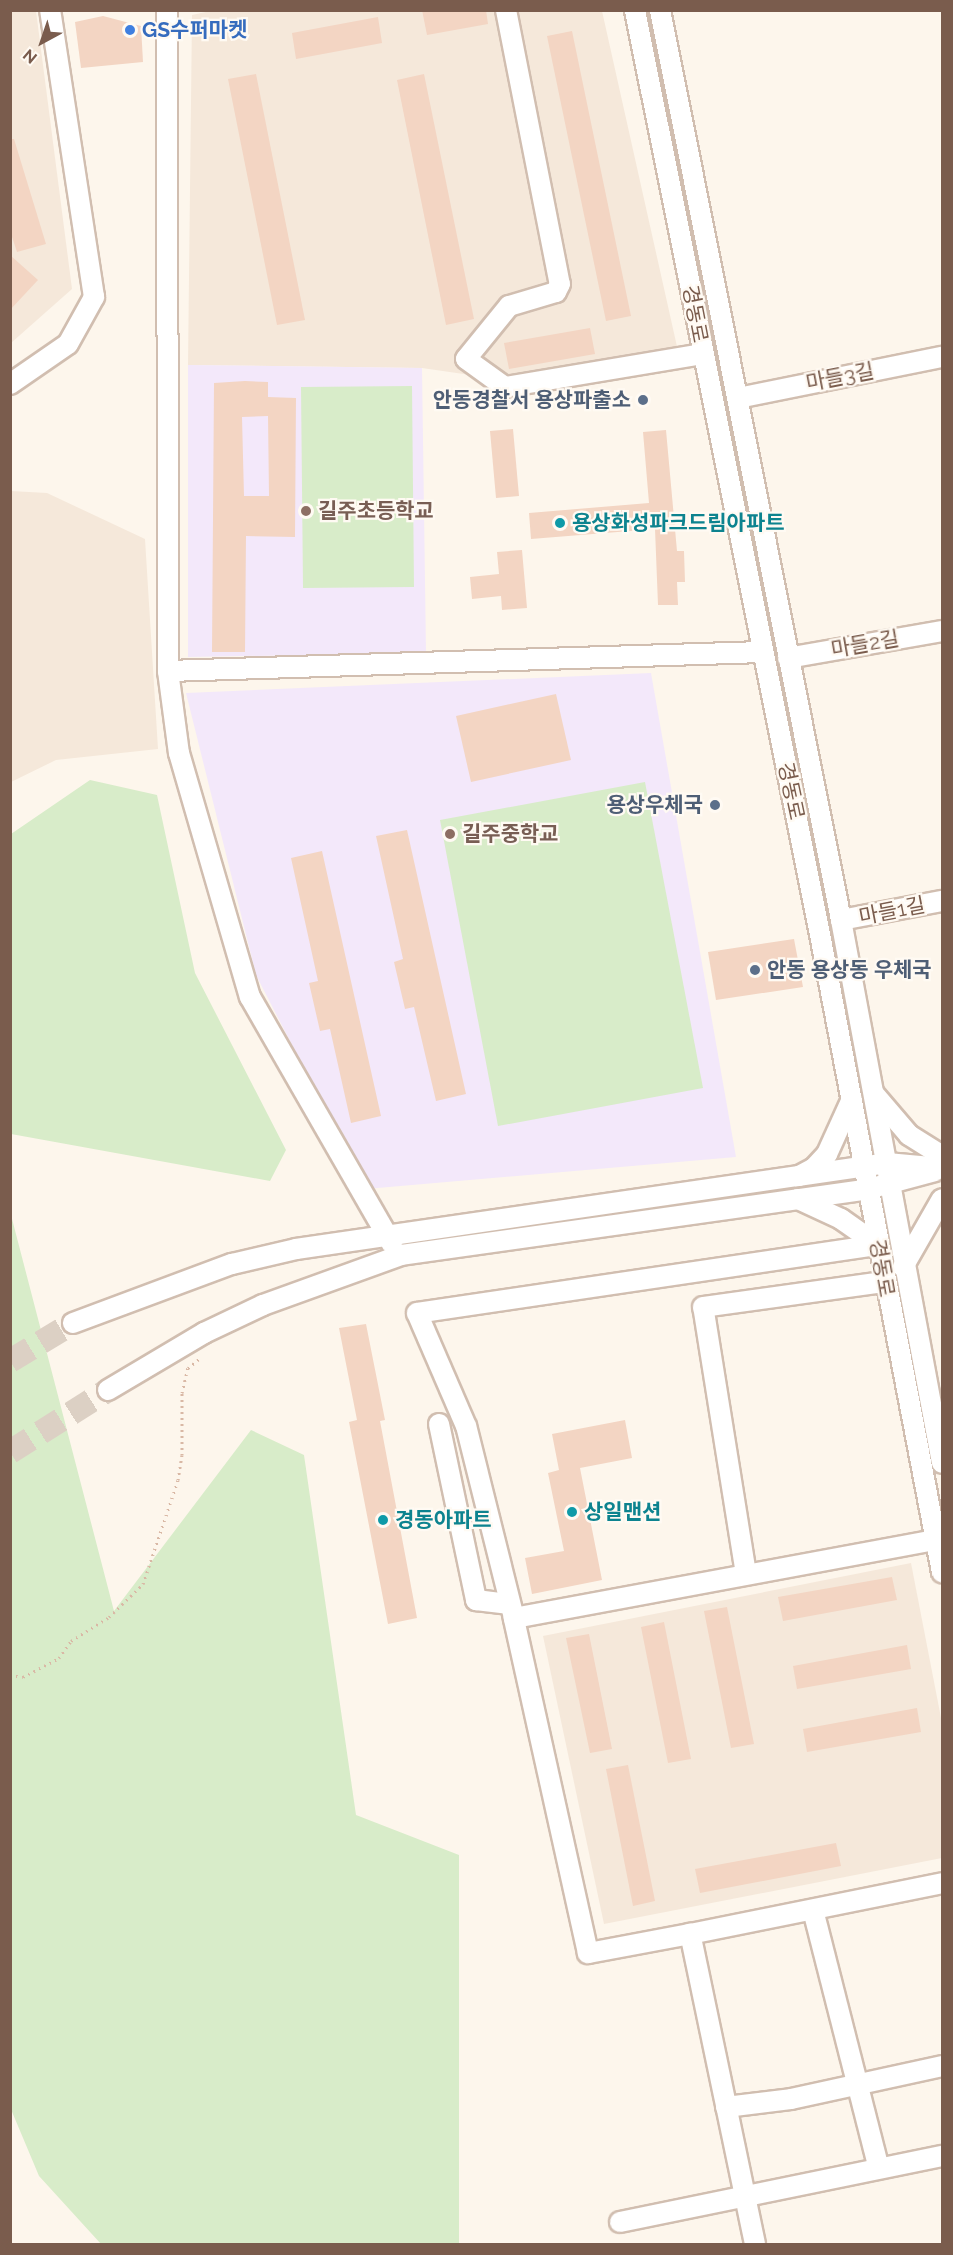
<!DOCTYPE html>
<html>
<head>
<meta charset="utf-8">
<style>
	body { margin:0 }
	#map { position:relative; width:953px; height:2255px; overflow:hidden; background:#fdf6ec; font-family:Raleway,"Noto Sans KR",sans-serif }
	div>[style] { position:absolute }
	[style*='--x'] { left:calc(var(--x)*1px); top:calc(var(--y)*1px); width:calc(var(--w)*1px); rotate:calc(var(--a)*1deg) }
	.residential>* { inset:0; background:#f5e8da }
	.education>* { inset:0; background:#f3e8fa }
	.green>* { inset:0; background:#d8ecc9 }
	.building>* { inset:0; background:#f3d5c3 }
	.major-tunnel>* { height:24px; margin-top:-12px; transform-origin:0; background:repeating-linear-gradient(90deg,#dcd0c4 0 24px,transparent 0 36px) }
	.path>* { height:3px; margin-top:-1.5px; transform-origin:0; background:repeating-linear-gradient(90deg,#d9b8a5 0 1.5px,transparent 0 6px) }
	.roads { filter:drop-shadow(2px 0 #d1beb0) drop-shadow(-2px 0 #d1beb0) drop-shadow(0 2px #d1beb0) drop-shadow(0 -2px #d1beb0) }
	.minor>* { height:20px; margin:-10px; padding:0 10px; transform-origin:10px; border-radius:10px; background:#fff }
	.dots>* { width:16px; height:16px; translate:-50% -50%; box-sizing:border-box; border:3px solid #fffaf3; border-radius:50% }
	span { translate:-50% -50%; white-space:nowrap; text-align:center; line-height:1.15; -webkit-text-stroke:4.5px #fffaf3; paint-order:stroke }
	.shop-label { font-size:21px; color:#366cbe; font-weight:700 }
	.left { translate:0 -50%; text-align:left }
	.street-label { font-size:21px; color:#7a5c4d }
	.service-label { font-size:21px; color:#4e5e75; font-weight:700 }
	.right { translate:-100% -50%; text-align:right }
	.education-label { font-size:21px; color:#785e54; font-weight:700 }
	.culture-label { font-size:21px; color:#0d838f; font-weight:700 }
	.frame { position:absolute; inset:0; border:12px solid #7a5c4d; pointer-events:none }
	.north { position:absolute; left:12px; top:12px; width:60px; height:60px; -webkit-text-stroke:4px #fffaf3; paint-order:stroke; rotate:220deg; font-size:16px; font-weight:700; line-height:24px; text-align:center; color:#7a5c4d }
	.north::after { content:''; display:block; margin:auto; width:21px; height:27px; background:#7a5c4d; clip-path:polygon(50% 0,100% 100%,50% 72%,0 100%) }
</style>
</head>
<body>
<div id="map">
	<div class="residential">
		<i style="clip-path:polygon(215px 10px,602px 11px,678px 351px,498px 379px,422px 368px,188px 365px,192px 15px)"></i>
		<i style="clip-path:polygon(11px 11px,36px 11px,72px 289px,11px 343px)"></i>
		<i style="clip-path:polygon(11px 491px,47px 493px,145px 539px,158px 749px,56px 760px,11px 782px)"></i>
		<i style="clip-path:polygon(911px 1563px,942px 1723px,942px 1858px,604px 1924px,543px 1636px)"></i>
	</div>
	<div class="education">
		<i style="clip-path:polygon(188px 365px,422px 368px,426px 653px,188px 657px)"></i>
		<i style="clip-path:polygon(651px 673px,736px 1157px,366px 1189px,256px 975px,186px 693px)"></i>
	</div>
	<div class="green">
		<i style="clip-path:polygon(412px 386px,414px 587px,303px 588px,301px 387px)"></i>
		<i style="clip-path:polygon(90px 780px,157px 795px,195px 973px,286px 1150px,270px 1181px,11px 1134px,11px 834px)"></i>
		<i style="clip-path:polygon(645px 782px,703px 1088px,498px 1126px,440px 820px)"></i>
		<i style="clip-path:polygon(11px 1215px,114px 1611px,251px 1430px,304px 1455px,356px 1815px,459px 1855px,459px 2244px,101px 2244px,39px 2176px,10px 2107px)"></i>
	</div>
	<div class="building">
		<i style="clip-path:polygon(422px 10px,486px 10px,488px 24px,427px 35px)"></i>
		<i style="clip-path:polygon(103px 16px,141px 26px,143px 62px,81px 68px,75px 22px)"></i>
		<i style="clip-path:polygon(378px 17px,382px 43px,296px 59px,292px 33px)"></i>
		<i style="clip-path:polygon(572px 31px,631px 316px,606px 321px,547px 36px)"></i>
		<i style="clip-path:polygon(256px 74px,305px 320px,277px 325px,228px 79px)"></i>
		<i style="clip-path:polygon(424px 74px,474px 319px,446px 325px,397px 80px)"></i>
		<i style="clip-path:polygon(10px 139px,14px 139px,46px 244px,17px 252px,10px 231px)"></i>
		<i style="clip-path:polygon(10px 255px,38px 280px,10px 310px)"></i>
		<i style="clip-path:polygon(590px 328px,595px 354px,509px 369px,504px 343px)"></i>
		<i style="clip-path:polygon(evenodd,245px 381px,268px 382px,268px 397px,296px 398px,295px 537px,246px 536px,245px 652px,212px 652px,214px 383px,245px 381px,268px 416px,269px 496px,244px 496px,242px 417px,268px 416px)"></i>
		<i style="clip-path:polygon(513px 429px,519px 496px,496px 498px,490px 431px)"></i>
		<i style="clip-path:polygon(666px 430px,677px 551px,684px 551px,685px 582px,677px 582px,678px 605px,658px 605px,655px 529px,531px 539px,529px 513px,649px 503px,643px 432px)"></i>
		<i style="clip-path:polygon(522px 550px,527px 608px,502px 610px,501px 596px,472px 599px,470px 577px,499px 574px,497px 552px)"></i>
		<i style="clip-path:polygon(556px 694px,571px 760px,471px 782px,456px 716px)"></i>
		<i style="clip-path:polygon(407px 830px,466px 1094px,436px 1101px,414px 1007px,405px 1009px,394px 962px,403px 959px,376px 836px)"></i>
		<i style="clip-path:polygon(322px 851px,381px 1116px,351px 1123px,330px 1029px,320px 1031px,309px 983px,318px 981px,291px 858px)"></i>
		<i style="clip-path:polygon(794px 939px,803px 987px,716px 1000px,708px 952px)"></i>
		<i style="clip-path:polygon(366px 1324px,385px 1420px,380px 1421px,417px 1618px,388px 1624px,349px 1422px,357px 1420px,339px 1328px)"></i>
		<i style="clip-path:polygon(625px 1420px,632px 1458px,580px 1468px,602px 1580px,532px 1594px,525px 1558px,564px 1551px,548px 1473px,559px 1470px,552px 1434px)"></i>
		<i style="clip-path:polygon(892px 1577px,897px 1600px,783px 1621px,778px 1597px)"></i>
		<i style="clip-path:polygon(727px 1607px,754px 1744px,731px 1748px,704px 1611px)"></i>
		<i style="clip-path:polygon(664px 1622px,691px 1759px,668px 1763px,641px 1627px)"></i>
		<i style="clip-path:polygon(589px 1634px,612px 1749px,590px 1753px,566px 1638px)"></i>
		<i style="clip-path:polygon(907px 1645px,911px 1669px,797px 1689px,793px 1666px)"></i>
		<i style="clip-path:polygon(917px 1708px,921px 1732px,807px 1752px,803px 1729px)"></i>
		<i style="clip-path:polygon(628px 1765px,655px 1901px,633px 1906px,606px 1769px)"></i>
		<i style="clip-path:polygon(836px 1843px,841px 1866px,700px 1893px,695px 1869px)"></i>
	</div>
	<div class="major-tunnel">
		<i style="--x:10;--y:1361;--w:74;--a:-31.1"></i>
		<i style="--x:10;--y:1452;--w:116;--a:-32.3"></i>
	</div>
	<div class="path">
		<i style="--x:10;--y:1675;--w:13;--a:9"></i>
		<i style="--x:23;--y:1677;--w:41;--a:-27.8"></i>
		<i style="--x:59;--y:1658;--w:21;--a:-55"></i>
		<i style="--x:71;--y:1641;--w:45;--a:-32.3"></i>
		<i style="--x:109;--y:1617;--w:47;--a:-44.1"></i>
		<i style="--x:143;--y:1584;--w:110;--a:-71.4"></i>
		<i style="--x:178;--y:1480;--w:25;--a:-81"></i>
		<i style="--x:182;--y:1455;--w:62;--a:-90"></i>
		<i style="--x:182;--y:1393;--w:26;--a:-77"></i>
		<i style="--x:188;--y:1368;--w:14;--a:-39"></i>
	</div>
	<div class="roads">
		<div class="minor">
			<i style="--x:167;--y:10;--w:661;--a:89.91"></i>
			<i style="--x:168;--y:671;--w:595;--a:-1.83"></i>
			<i style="--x:506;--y:10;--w:279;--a:78.9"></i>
			<i style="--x:560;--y:284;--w:9;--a:117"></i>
			<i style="--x:556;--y:292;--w:49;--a:163.4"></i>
			<i style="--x:509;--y:306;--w:68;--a:129.1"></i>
			<i style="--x:466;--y:359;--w:48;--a:35.7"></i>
			<i style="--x:505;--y:387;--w:201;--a:-9.5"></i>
			<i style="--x:635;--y:10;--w:932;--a:78.68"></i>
			<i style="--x:818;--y:924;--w:660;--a:79.17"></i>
			<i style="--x:660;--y:10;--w:928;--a:78.75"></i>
			<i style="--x:841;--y:920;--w:552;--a:79.46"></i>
			<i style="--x:10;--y:384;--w:70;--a:-34.6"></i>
			<i style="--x:68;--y:344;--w:54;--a:-61"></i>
			<i style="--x:94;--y:297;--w:290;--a:-98.7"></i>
			<i style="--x:738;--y:398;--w:208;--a:-11.4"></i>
			<i style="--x:788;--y:658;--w:156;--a:-9.9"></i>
			<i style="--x:168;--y:671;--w:83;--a:82.4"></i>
			<i style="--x:179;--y:753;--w:254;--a:73.8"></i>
			<i style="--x:250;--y:997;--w:285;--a:60.1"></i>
			<i style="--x:841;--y:920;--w:103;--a:-10.7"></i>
			<i style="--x:874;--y:1094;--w:54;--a:49.5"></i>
			<i style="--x:909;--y:1135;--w:39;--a:32"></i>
			<i style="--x:799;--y:1176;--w:17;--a:-28"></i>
			<i style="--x:814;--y:1168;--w:19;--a:-47"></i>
			<i style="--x:827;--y:1154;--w:60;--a:-65.6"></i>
			<i style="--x:798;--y:1199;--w:47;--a:24.9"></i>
			<i style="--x:841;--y:1219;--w:45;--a:35.1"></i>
			<i style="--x:903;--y:1267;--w:78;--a:-60.2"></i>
			<i style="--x:73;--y:1323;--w:170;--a:-20.4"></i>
			<i style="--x:232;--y:1264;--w:66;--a:-13.2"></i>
			<i style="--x:296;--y:1249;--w:597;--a:-8.28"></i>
			<i style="--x:887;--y:1163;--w:55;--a:5.2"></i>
			<i style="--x:108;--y:1390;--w:112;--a:-30.7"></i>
			<i style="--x:204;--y:1333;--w:65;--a:-25.4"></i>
			<i style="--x:263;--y:1305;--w:147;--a:-19.9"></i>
			<i style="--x:401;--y:1255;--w:472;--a:-8"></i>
			<i style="--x:868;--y:1189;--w:69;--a:-15"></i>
			<i style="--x:439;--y:1424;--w:180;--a:78.1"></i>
			<i style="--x:476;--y:1600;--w:34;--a:7"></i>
			<i style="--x:746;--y:1574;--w:270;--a:-99.1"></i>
			<i style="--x:703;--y:1307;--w:183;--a:-7.9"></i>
			<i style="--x:514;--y:1618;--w:429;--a:-10.5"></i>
			<i style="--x:813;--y:1910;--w:266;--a:75.7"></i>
			<i style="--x:690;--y:1934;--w:257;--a:-11.4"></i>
			<i style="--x:726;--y:2107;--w:65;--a:-7"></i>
			<i style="--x:791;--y:2099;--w:155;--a:-12.3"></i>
			<i style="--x:620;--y:2222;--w:329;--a:-11.6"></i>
			<i style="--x:755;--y:2244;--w:317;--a:-101.8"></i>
			<i style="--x:690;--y:1934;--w:104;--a:169.4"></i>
			<i style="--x:588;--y:1953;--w:343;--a:-102.5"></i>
			<i style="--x:514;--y:1618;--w:198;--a:-104"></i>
			<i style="--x:466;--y:1426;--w:123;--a:-113.4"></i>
			<i style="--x:417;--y:1313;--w:466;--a:-8.4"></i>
		</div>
	</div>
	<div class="dots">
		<i style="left:130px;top:30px;background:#3f7fe0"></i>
		<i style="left:643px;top:400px;background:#5c6f8a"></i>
		<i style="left:306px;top:511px;background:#8d6e63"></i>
		<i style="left:560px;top:523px;background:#0f9aa8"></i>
		<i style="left:715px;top:805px;background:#5c6f8a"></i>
		<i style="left:450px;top:834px;background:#8d6e63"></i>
		<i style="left:755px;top:970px;background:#5c6f8a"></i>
		<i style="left:572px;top:1512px;background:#0f9aa8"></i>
		<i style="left:383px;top:1520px;background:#0f9aa8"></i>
	</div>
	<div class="shop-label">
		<span class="left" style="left:142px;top:30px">GS수퍼마켓</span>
	</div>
	<div class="street-label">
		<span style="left:695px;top:314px;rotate:79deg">경동로</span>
		<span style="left:840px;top:377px;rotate:-11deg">마들3길</span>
		<span style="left:865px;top:644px;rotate:-10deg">마들2길</span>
		<span style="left:791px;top:791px;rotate:78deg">경동로</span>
		<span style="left:892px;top:911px;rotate:-11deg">마들1길</span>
		<span style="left:882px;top:1268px;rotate:80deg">경동로</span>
	</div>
	<div class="service-label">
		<span class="right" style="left:631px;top:400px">안동경찰서 용상파출소</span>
		<span class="right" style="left:703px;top:805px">용상우체국</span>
		<span class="left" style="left:767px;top:970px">안동 용상동 우체국</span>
	</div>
	<div class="education-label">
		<span class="left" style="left:318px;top:511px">길주초등학교</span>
		<span class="left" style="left:462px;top:834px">길주중학교</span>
	</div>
	<div class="culture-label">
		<span class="left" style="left:572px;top:523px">용상화성파크드림아파트</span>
		<span class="left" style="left:584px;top:1512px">상일맨션</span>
		<span class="left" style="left:395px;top:1520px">경동아파트</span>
	</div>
	<div class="frame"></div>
	<div class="north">N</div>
</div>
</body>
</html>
